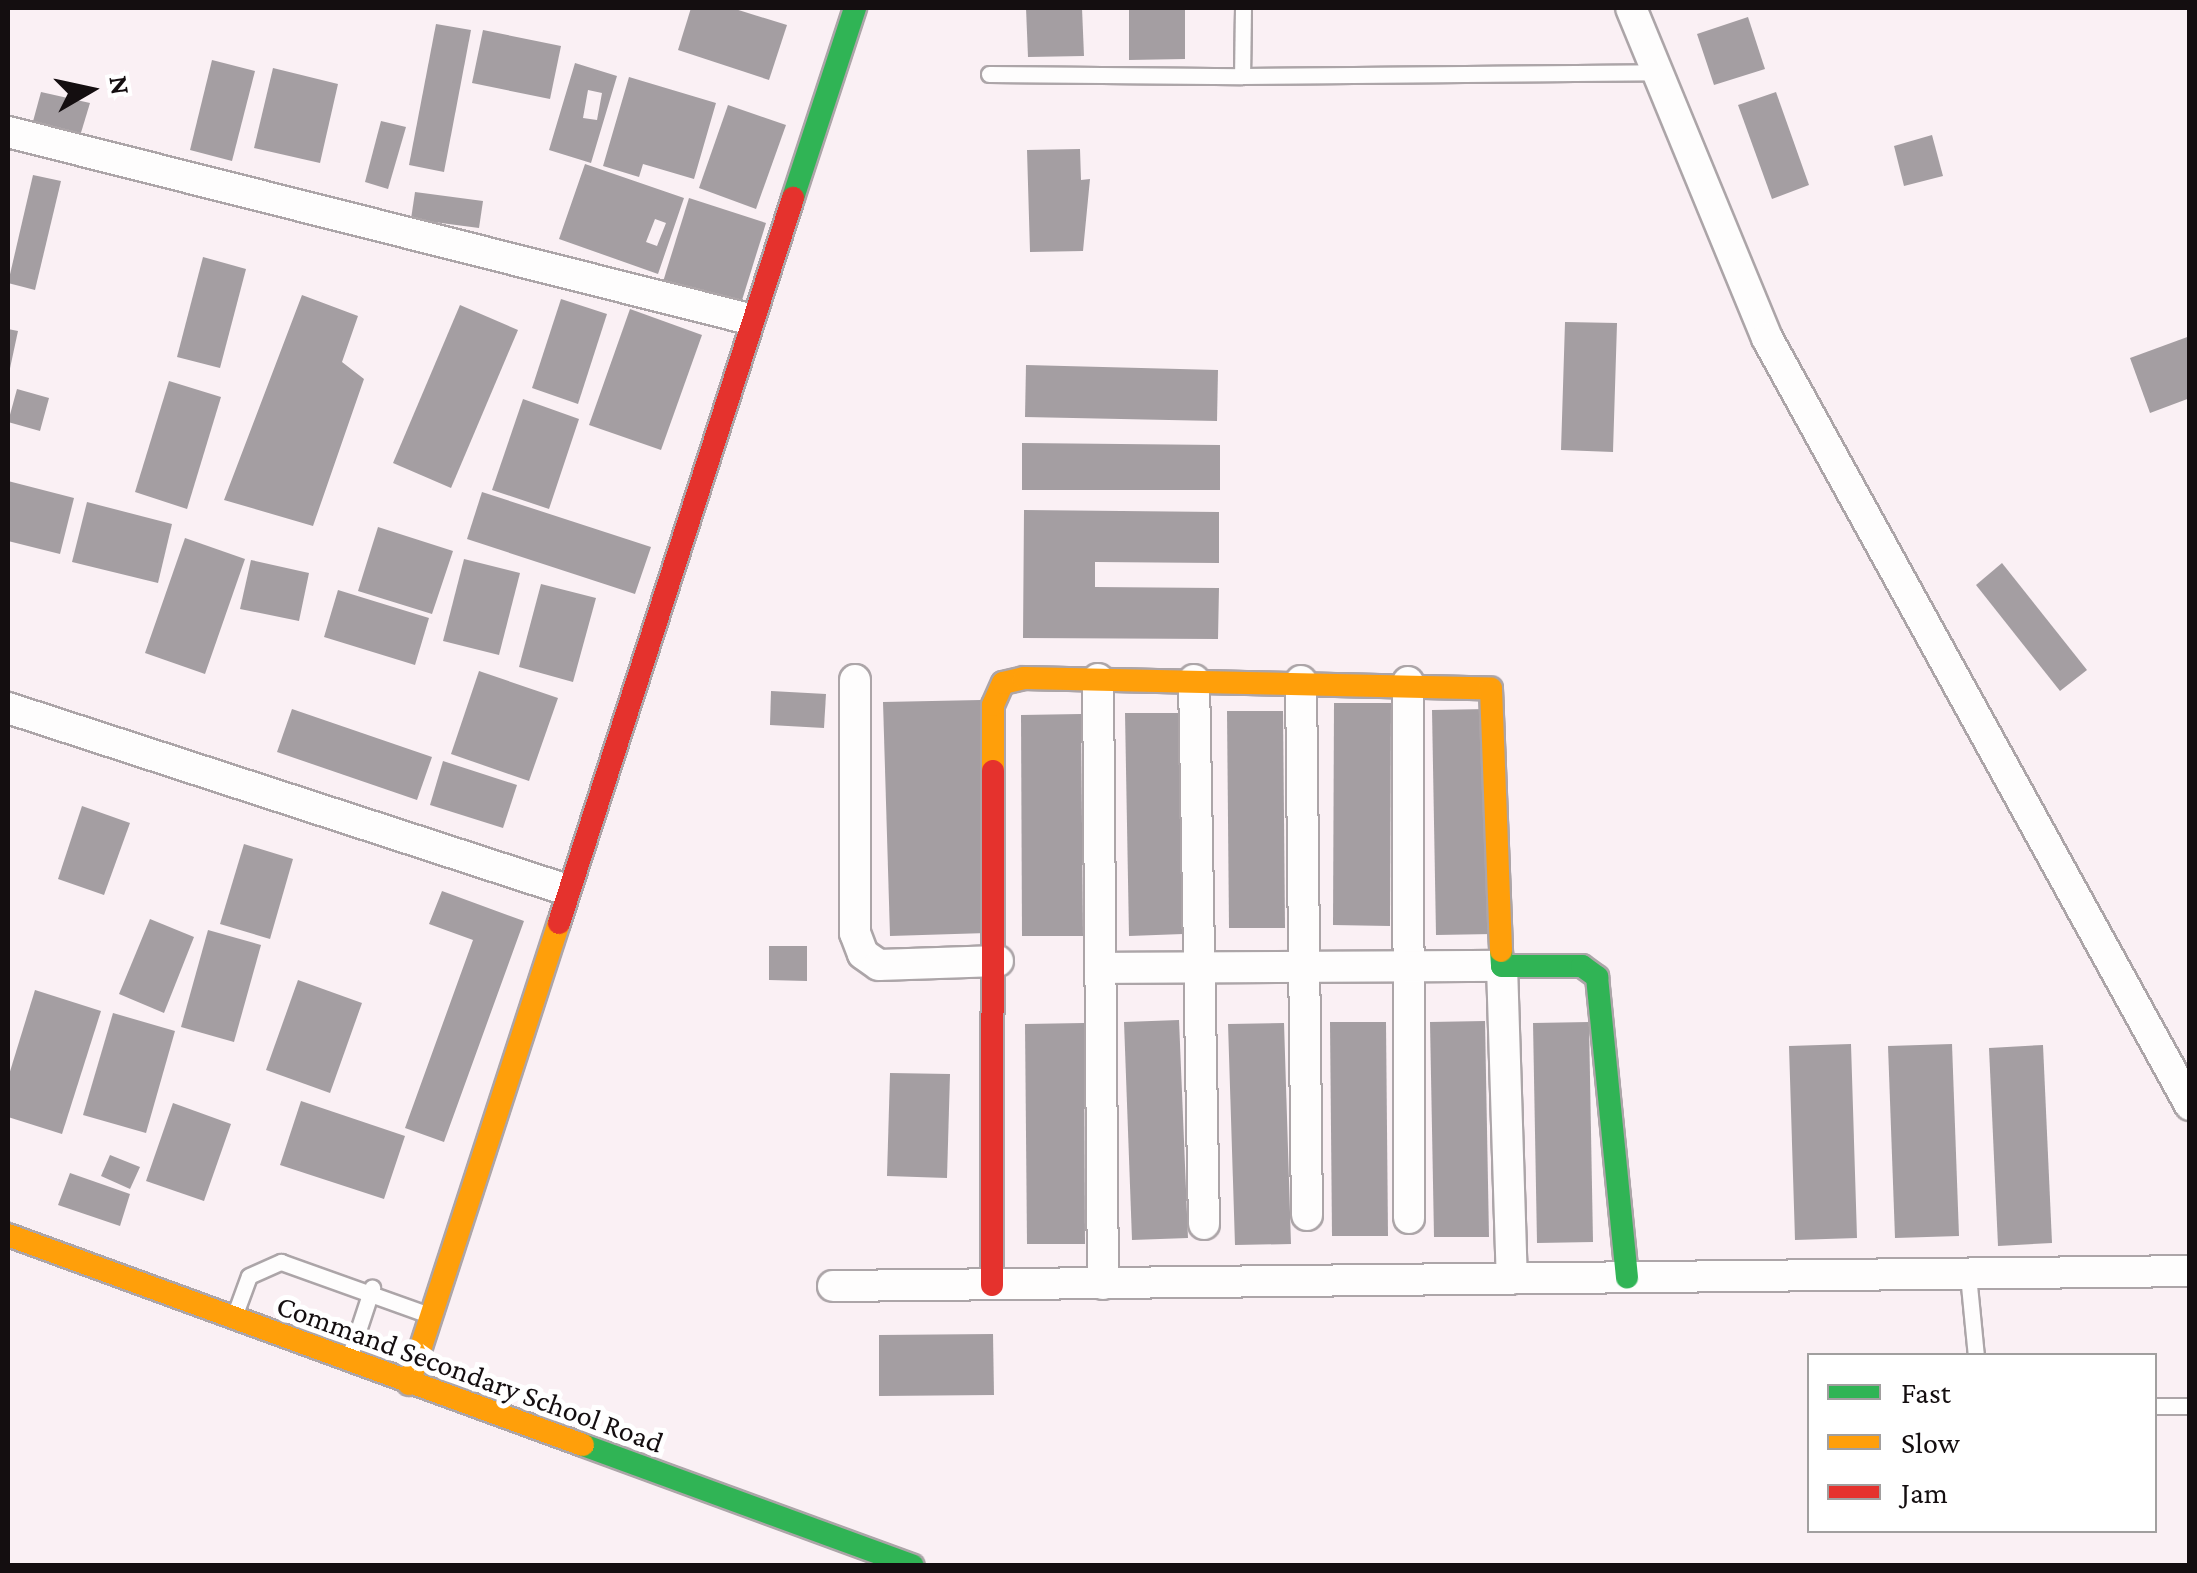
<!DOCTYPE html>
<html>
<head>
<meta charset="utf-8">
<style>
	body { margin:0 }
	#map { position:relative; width:2197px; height:1573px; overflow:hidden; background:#faf0f4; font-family:"Crimson Pro",serif }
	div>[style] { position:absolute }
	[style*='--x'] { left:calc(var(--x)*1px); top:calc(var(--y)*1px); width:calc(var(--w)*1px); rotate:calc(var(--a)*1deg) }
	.building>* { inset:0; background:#a49ea2 }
	.roads { filter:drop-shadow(2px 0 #aca5a8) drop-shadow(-2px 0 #aca5a8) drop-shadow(0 2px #aca5a8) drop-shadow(0 -2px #aca5a8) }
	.lane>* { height:15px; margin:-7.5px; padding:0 7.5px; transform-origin:7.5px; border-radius:7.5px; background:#fefdfd }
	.street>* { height:30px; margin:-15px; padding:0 15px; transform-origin:15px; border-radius:15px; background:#fefdfd }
	.fast>* { height:22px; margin:-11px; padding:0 11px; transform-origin:11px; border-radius:11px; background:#30b455 }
	.slow>* { height:22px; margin:-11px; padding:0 11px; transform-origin:11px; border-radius:11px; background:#ff9f0a }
	.jam>* { height:22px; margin:-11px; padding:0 11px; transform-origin:11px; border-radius:11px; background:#e5322d }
	span { translate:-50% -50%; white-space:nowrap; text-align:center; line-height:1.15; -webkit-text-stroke:10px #fff; paint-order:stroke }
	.street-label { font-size:30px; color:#140e10 }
	.frame { position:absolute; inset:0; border:10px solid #140e10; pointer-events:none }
	.legend { position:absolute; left:1807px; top:1353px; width:350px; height:180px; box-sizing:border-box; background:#fff; border:2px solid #a19f9f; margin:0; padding:12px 18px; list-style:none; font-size:30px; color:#140e10 }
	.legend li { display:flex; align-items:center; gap:20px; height:50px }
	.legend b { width:50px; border:2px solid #a19f9f }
	.north { position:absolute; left:40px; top:40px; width:100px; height:100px; -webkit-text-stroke:8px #fff; paint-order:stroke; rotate:81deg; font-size:28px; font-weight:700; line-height:40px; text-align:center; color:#140e10 }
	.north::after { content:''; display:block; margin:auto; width:35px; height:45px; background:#140e10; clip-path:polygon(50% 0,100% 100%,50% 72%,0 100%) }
</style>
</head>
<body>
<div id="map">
	<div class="building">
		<i style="clip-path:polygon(691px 8px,732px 8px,787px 25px,769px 80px,678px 50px)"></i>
		<i style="clip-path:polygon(1026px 8px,1082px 8px,1084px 56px,1028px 57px)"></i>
		<i style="clip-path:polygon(1129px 8px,1185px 8px,1185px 59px,1129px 60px)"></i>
		<i style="clip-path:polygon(1748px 17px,1765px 69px,1714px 85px,1697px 34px)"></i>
		<i style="clip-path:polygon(436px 24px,471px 30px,444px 172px,409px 165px)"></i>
		<i style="clip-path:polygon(483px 30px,561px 46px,550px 99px,472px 83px)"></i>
		<i style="clip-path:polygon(212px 60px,255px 71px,232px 161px,190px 150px)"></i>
		<i style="clip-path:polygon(evenodd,575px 63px,617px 76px,591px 163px,549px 150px,575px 63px,588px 90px,602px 93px,597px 120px,583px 118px,588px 90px)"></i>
		<i style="clip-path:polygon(273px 68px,338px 84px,320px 163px,254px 148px)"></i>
		<i style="clip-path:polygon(629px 77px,716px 103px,694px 179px,643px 164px,639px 177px,603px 166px)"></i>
		<i style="clip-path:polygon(41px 92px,90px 103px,80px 136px,32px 125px)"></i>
		<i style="clip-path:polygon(1776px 92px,1809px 185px,1772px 199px,1738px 105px)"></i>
		<i style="clip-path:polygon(728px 105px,786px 125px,756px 209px,699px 188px)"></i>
		<i style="clip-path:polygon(381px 121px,406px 127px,388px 189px,365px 182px)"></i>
		<i style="clip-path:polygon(1932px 135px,1943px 176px,1904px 186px,1894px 146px)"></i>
		<i style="clip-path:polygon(1080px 149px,1081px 180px,1090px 179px,1083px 251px,1030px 252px,1027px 150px)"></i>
		<i style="clip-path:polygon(evenodd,585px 164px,684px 198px,658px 274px,559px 239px,585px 164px,655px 219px,666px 223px,657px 246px,646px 242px,655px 219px)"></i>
		<i style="clip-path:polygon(33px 175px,61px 181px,35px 290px,8px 283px)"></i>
		<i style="clip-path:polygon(415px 192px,483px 201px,479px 228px,411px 219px)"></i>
		<i style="clip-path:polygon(689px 198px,766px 223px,739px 310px,662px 285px)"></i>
		<i style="clip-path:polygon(203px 257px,246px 269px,220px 368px,177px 357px)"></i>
		<i style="clip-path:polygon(302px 295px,358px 316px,342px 362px,364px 379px,313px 526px,224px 500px)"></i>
		<i style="clip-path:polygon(561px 299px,607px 314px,578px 404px,532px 388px)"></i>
		<i style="clip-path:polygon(460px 305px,518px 330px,451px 488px,393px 463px)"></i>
		<i style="clip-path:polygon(630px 309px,702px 335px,661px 450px,589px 425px)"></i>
		<i style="clip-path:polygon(1565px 322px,1617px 323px,1613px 452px,1561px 450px)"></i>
		<i style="clip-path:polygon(8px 329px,18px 331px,9px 373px,8px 373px)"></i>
		<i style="clip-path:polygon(2190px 336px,2190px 398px,2150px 413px,2130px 358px)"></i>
		<i style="clip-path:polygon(1026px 365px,1218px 370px,1217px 421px,1025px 417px)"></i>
		<i style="clip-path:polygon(169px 381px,221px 397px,187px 509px,135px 492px)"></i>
		<i style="clip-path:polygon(17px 389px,49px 398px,40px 431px,8px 422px)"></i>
		<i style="clip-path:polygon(523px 399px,579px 419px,549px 509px,492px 490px)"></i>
		<i style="clip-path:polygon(1022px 443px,1220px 445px,1220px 490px,1022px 490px)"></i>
		<i style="clip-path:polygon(8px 481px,74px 498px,60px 554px,8px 541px)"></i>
		<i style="clip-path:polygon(482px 492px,651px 547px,635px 594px,467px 539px)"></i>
		<i style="clip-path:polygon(87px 502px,172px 524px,158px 583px,72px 562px)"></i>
		<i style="clip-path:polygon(1024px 510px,1219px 512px,1219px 563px,1095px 562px,1095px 587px,1219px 588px,1218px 639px,1023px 638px)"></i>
		<i style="clip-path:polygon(378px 527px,453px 551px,432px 614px,358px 591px)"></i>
		<i style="clip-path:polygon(185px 538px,245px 559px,205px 674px,145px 653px)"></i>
		<i style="clip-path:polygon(464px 559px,520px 573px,499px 655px,443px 641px)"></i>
		<i style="clip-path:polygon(251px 560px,309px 573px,299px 621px,240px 609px)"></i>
		<i style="clip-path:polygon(2002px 563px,2087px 670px,2060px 691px,1976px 585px)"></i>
		<i style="clip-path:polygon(541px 584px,596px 598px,573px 682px,519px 667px)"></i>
		<i style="clip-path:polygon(338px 590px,429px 618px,415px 665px,324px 637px)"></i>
		<i style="clip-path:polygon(479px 671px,558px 698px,529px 781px,451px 754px)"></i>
		<i style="clip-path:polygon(771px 691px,826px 694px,824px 728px,770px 725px)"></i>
		<i style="clip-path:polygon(981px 700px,987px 933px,890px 936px,883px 702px)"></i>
		<i style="clip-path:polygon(1334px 703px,1391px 703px,1390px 926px,1333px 925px)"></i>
		<i style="clip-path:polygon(292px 709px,432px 757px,417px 800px,277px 752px)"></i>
		<i style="clip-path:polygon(1488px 709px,1493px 934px,1436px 935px,1432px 710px)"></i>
		<i style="clip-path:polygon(1227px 711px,1283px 711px,1285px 928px,1229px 928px)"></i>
		<i style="clip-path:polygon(1125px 713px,1180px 713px,1183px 934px,1129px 936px)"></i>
		<i style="clip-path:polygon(1081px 714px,1083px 936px,1022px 936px,1021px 715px)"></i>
		<i style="clip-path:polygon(443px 761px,517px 785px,503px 828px,430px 805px)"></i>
		<i style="clip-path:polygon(82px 806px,130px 823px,104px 895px,58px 879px)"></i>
		<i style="clip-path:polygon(244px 844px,293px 859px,270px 939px,220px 924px)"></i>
		<i style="clip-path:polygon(442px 891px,524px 921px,444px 1142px,405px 1128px,473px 940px,429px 924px)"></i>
		<i style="clip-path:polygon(150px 919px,194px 937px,164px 1013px,119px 994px)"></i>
		<i style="clip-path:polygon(208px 930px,261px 945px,234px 1042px,181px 1027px)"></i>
		<i style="clip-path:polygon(769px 946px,807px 946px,807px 981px,769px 980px)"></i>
		<i style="clip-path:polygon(298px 980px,362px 1003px,330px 1093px,266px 1070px)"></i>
		<i style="clip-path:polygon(35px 990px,101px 1011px,62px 1134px,8px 1117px,8px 1078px)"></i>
		<i style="clip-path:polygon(113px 1013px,175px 1031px,146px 1133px,83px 1115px)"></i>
		<i style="clip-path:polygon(1179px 1020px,1188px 1238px,1132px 1240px,1124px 1022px)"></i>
		<i style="clip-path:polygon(1485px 1021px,1489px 1237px,1434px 1237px,1430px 1022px)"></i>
		<i style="clip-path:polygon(1330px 1022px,1386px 1022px,1388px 1236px,1332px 1236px)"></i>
		<i style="clip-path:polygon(1589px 1022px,1593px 1242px,1537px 1243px,1533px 1023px)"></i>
		<i style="clip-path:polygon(1084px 1023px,1085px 1244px,1027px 1244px,1025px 1024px)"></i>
		<i style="clip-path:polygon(1284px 1023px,1291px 1244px,1235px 1245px,1228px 1024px)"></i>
		<i style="clip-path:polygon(1851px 1044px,1857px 1238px,1795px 1240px,1789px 1046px)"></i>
		<i style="clip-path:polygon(1952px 1044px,1959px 1236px,1895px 1238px,1888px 1046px)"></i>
		<i style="clip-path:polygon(2043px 1045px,2052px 1243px,1998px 1246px,1989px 1048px)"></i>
		<i style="clip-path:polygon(890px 1073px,950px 1074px,947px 1178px,887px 1176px)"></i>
		<i style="clip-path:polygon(301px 1101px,405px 1136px,384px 1199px,280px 1165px)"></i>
		<i style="clip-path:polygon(173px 1103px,231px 1124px,204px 1201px,146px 1181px)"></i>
		<i style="clip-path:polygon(110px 1155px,140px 1167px,130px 1189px,101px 1176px)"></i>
		<i style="clip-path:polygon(70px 1173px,130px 1194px,120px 1226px,58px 1205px)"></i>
		<i style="clip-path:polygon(993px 1334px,994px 1395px,879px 1396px,879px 1335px)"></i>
	</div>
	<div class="roads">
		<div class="lane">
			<i style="--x:1243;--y:8;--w:68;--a:90.8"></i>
			<i style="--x:1242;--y:76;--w:418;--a:-0.5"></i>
			<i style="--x:989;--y:74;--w:253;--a:0.5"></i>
			<i style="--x:1968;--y:1275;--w:81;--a:84.4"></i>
			<i style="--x:235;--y:1314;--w:40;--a:-69.8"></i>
			<i style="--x:249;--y:1276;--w:35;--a:-24"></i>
			<i style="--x:281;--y:1262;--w:154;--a:19.7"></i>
			<i style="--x:350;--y:1355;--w:71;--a:-71.8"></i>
			<i style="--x:2154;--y:1406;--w:36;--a:0"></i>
		</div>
		<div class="street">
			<i style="--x:1631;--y:8;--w:357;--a:67.6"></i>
			<i style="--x:1767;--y:338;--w:876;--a:61.12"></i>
			<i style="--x:8;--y:132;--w:764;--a:14.16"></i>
			<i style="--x:1098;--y:679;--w:605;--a:89.53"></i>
			<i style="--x:855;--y:680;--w:253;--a:90"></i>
			<i style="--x:855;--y:933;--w:22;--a:69"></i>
			<i style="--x:863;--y:954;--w:19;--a:35"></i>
			<i style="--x:879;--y:965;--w:119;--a:-1.9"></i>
			<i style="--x:1194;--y:680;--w:544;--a:88.95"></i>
			<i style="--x:1301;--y:681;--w:534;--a:89.36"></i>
			<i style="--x:1408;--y:682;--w:536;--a:89.89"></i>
			<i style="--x:8;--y:708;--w:585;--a:18.03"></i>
			<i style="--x:1100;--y:968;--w:402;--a:-0.3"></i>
			<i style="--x:1502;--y:966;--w:313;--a:88.2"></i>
			<i style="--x:833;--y:1286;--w:1357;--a:-0.63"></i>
		</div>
		<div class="fast">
			<i style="--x:793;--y:198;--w:200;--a:-71.9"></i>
			<i style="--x:1501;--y:951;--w:15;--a:86"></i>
			<i style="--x:1502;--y:966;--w:80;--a:0"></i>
			<i style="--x:1582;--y:966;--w:19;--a:36"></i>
			<i style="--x:1597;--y:977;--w:302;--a:84.3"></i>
			<i style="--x:583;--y:1445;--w:351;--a:20.1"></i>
		</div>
		<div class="slow">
			<i style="--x:993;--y:771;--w:66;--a:-90"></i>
			<i style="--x:993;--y:705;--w:24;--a:-66"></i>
			<i style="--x:1003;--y:683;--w:22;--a:-13"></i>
			<i style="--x:1024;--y:678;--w:467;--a:1.3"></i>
			<i style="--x:1491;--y:689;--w:262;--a:87.8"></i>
			<i style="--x:8;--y:1235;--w:612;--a:20.06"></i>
			<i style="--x:409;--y:1384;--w:485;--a:-72"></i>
		</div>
		<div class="jam">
			<i style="--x:559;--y:923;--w:762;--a:-72.11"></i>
			<i style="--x:992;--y:1285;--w:514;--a:-89.89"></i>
		</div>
	</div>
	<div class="street-label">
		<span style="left:470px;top:1374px;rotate:20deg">Command Secondary School Road</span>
	</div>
	<div class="frame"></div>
	<ul class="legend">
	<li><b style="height:12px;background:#30b455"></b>Fast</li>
	<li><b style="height:12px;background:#ff9f0a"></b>Slow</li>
	<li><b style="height:12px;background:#e5322d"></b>Jam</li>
	</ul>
	<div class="north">N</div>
</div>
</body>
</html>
